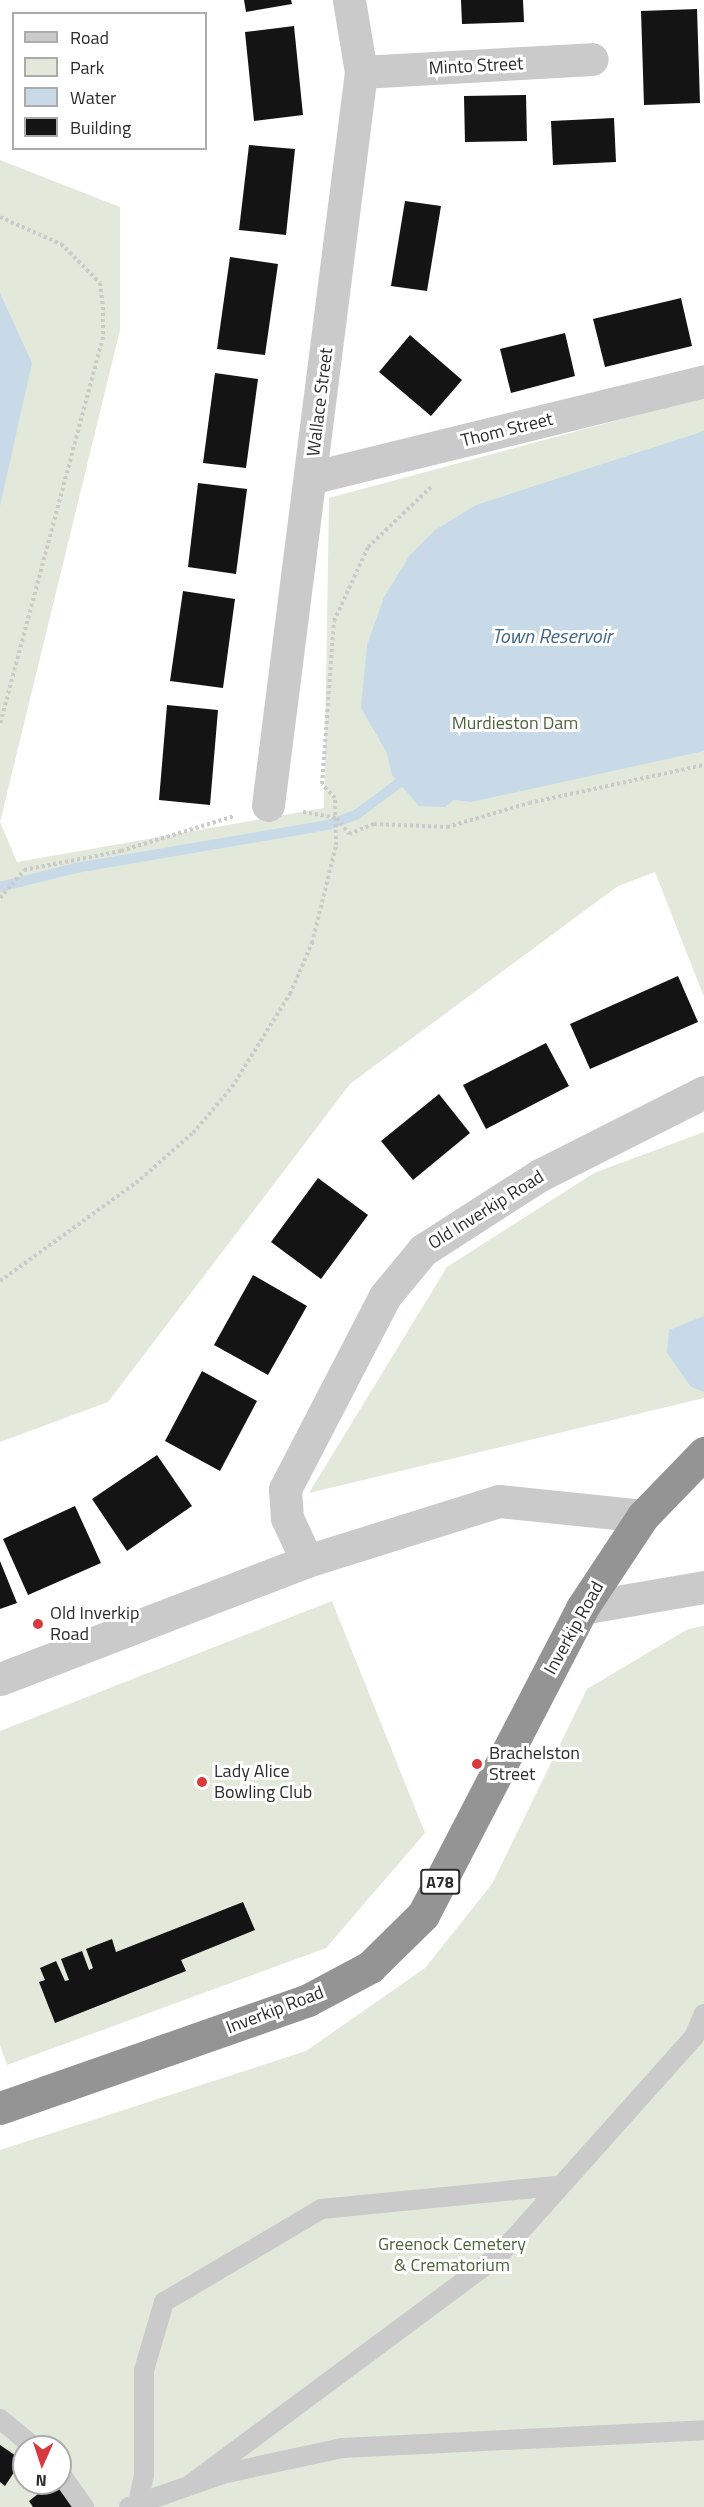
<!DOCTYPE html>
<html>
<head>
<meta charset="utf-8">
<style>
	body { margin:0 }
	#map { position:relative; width:704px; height:2507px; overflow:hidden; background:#fff; font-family:"Titillium Web",sans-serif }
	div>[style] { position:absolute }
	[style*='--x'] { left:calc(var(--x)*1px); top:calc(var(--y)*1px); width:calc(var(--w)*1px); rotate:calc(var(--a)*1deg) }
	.green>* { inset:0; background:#e2e9db }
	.water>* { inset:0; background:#c8dae8 }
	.stream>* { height:10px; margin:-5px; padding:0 5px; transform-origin:5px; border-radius:5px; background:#c8dae8 }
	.building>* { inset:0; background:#141414 }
	.path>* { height:4px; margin-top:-2px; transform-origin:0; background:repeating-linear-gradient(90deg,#cacaca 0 3px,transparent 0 6px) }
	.lane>* { height:20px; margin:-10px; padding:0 10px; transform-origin:10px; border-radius:10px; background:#cacaca }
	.street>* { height:33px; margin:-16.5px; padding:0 16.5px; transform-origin:16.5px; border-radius:16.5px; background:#cacaca }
	.highway>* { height:33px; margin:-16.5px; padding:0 16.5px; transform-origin:16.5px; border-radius:16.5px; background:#949494 }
	.dots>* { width:16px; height:16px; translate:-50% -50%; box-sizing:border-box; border:3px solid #fff; border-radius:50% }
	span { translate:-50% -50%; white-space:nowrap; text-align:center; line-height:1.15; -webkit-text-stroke:6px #fff; paint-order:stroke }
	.shield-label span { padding:2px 4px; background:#fff; border:2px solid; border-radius:4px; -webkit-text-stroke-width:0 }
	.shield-label { font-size:16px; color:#2d2d2d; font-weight:700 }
	.street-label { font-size:18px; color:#2d2d2d }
	.park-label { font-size:18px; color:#4e653d }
	.poi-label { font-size:18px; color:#2d2d2d }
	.left { translate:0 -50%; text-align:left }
	.water-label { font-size:20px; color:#406889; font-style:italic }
	.legend { position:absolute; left:12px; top:12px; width:195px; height:138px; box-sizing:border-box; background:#fff; border:2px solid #ababab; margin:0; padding:8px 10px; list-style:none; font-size:18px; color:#2d2d2d }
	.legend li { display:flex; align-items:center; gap:12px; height:30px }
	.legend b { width:30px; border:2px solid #ababab }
	.north { position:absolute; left:12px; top:2435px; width:60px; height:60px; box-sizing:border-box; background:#fff; border:2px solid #ababab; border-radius:50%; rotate:183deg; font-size:16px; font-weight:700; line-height:24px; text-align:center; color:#2d2d2d }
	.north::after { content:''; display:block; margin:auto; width:21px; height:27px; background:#d9393c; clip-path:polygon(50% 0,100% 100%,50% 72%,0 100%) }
</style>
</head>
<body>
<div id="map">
	<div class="green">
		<i style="clip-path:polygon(0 160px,120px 207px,120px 330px,0 822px,17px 862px,324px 808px,329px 498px,704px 397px,704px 997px,655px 872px,618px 886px,350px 1084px,108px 1402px,0 1442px)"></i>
		<i style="clip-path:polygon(704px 1132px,704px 1398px,309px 1493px,447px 1267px,594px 1173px)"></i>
		<i style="clip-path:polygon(332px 1601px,425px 1833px,326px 1948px,7px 2065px,0 2045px,0 1731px)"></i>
		<i style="clip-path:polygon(evenodd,704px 1626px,704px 2507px,0 2507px,0 2150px,306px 2051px,425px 1968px,492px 1884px,587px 1689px,688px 1629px,704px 1626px,24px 2447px,60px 2447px,60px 2483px,24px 2483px,24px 2447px)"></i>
	</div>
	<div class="water">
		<i style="clip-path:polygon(0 293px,32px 363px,0 506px)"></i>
		<i style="clip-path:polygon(704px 431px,704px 751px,471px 802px,454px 800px,445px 807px,419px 806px,392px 775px,387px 753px,361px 708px,367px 645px,384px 597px,410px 555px,435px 530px,476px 505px)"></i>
		<i style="clip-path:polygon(704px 1316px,704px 1392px,691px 1387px,667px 1353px,669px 1330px)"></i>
	</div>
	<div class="stream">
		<i style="--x:0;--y:887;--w:78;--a:-14"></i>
		<i style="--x:76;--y:868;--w:256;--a:-9.7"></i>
		<i style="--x:328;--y:825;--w:30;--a:-20"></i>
		<i style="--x:356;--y:815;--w:57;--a:-36.5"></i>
	</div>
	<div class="building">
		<i style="clip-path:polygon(244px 0,291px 0,292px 4px,246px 12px)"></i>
		<i style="clip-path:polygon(461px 0,523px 0,524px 22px,462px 24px)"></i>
		<i style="clip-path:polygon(697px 9px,700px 103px,644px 105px,641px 11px)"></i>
		<i style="clip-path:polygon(294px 26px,303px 115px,254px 121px,245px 32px)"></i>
		<i style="clip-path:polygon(526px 95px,527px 141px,465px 142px,464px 96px)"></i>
		<i style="clip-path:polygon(614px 118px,616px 162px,553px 165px,551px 121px)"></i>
		<i style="clip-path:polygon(249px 145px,295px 149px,286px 235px,239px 230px)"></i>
		<i style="clip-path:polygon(405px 201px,441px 206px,427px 291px,391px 286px)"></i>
		<i style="clip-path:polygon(230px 257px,278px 264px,265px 355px,217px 349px)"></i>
		<i style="clip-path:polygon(681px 298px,692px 346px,605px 367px,593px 319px)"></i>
		<i style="clip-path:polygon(565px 333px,575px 376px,511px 393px,500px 349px)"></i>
		<i style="clip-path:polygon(410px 335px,462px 380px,431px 416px,379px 372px)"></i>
		<i style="clip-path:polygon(215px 373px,258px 379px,246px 468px,203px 463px)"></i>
		<i style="clip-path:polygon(198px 483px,247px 489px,236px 574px,188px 567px)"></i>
		<i style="clip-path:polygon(183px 591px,235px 599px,223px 688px,170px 681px)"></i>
		<i style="clip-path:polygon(167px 705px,218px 710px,210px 805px,159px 800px)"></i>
		<i style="clip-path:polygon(678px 976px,698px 1022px,590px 1069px,570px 1024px)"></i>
		<i style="clip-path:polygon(546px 1043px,569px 1086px,486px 1129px,463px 1085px)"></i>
		<i style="clip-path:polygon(439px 1094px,470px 1133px,413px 1180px,381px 1141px)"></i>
		<i style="clip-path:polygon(318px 1178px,368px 1215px,321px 1279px,271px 1242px)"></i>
		<i style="clip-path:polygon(253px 1275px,307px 1306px,268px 1375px,214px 1345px)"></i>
		<i style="clip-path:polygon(202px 1371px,257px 1401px,220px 1471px,165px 1441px)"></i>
		<i style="clip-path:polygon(157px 1455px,192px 1506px,127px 1551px,92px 1499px)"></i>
		<i style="clip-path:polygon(75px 1506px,101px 1563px,28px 1595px,3px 1539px)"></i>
		<i style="clip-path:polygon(0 1561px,17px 1603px,0 1609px)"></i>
		<i style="clip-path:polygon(243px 1902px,255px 1930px,181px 1960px,186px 1971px,55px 2023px,39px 1982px,45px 1980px,40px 1968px,56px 1961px,65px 1981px,69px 1980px,61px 1959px,82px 1951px,89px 1970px,93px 1968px,86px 1949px,112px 1939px,116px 1952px)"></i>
		<i style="clip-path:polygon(0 2445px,22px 2460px,5px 2486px,0 2482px)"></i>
		<i style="clip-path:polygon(52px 2483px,60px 2483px,78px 2507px,33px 2507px,29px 2501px)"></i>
	</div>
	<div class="path">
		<i style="--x:0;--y:217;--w:67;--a:23.9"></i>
		<i style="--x:61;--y:244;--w:55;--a:45"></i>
		<i style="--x:100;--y:283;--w:24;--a:83"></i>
		<i style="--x:103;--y:307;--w:30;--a:90"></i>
		<i style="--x:103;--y:337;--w:401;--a:104.9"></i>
		<i style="--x:303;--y:812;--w:35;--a:10"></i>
		<i style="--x:337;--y:818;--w:20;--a:53"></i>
		<i style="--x:349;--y:834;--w:27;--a:-22"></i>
		<i style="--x:374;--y:824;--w:73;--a:2.4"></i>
		<i style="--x:447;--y:827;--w:85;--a:-16.3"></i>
		<i style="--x:529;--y:803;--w:179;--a:-12.3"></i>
		<i style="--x:0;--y:898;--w:37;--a:-49"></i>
		<i style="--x:24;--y:870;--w:99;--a:-11.1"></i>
		<i style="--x:121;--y:851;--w:119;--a:-17.1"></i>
		<i style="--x:0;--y:1281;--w:168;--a:-35.8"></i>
		<i style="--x:136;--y:1183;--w:76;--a:-41.3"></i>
		<i style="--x:193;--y:1133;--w:60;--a:-49.7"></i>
		<i style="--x:232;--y:1087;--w:110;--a:-58.1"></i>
		<i style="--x:290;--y:994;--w:56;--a:-66.7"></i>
		<i style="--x:312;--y:943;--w:101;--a:-76.2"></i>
		<i style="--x:336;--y:845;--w:47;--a:-91.2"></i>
		<i style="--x:335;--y:798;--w:19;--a:-133"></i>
		<i style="--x:322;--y:784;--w:163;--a:-85.8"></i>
		<i style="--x:334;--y:621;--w:81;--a:-65.3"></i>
		<i style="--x:368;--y:547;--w:87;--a:-43.6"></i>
	</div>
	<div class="lane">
		<i style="--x:0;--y:2419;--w:44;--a:39.5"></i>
		<i style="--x:60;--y:2473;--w:42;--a:54.8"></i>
		<i style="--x:191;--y:2484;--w:384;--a:-36.6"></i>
		<i style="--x:499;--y:2255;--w:292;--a:-48.2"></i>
		<i style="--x:694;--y:2037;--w:25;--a:-67"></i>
		<i style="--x:138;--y:2503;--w:29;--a:-78"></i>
		<i style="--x:144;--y:2475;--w:105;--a:-90"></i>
		<i style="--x:144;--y:2370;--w:71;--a:-73.6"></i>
		<i style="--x:164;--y:2302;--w:182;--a:-30.6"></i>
		<i style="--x:321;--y:2209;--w:236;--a:-5.6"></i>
		<i style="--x:129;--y:2507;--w:99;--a:-19.5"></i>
		<i style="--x:222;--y:2474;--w:123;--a:-12.2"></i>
		<i style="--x:342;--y:2448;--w:362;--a:-2.8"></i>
	</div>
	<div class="street">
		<i style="--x:361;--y:72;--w:231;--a:-3.2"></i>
		<i style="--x:310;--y:478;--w:406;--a:-13.8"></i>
		<i style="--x:268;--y:805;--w:739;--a:-82.77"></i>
		<i style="--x:361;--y:72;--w:73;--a:-99.5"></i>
		<i style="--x:307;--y:1561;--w:47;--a:-114.9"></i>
		<i style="--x:287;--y:1518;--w:29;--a:-94"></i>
		<i style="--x:285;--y:1489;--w:217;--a:-62.6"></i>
		<i style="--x:385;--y:1296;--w:60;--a:-50.4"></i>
		<i style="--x:423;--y:1250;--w:139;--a:-32.7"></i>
		<i style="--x:540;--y:1175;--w:184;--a:-26.8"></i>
		<i style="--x:582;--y:1608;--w:124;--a:-9.8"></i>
		<i style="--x:0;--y:1679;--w:329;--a:-21"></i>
		<i style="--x:307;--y:1561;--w:201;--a:-17.4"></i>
		<i style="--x:499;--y:1501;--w:145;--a:5.9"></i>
	</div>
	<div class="highway">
		<i style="--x:0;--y:2108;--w:326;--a:-19.3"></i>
		<i style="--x:308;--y:2000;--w:70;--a:-28"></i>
		<i style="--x:370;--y:1967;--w:74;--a:-44.5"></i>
		<i style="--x:423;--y:1915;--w:346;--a:-62.6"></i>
		<i style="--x:582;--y:1608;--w:110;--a:-56.5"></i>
		<i style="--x:643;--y:1516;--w:88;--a:-45.9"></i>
	</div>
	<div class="dots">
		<i style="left:38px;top:1624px;background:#d9393c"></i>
		<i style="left:477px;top:1764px;background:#d9393c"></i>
		<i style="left:202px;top:1782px;background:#d9393c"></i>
	</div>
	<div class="shield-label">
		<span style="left:440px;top:1882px">A78</span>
	</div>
	<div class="street-label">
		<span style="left:476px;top:66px;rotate:-3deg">Minto Street</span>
		<span style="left:320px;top:402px;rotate:-83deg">Wallace Street</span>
		<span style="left:507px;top:430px;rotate:-14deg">Thom Street</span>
		<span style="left:486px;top:1210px;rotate:-32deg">Old Inverkip Road</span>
		<span style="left:574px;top:1628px;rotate:-61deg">Inverkip Road</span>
		<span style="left:275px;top:2010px;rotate:-21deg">Inverkip Road</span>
	</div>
	<div class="park-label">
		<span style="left:515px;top:723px">Murdieston Dam</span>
		<span style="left:452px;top:2255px">Greenock Cemetery<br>&amp; Crematorium</span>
	</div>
	<div class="poi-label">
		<span class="left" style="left:50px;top:1624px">Old Inverkip<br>Road</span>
		<span class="left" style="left:489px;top:1764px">Brachelston<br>Street</span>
		<span class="left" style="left:214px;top:1782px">Lady Alice<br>Bowling Club</span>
	</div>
	<div class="water-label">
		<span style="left:552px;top:635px">Town Reservoir</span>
	</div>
	<ul class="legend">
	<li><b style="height:8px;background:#cacaca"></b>Road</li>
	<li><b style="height:16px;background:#e2e9db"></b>Park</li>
	<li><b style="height:16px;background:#c8dae8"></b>Water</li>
	<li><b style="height:16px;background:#141414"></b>Building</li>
	</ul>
	<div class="north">N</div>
</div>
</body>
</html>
